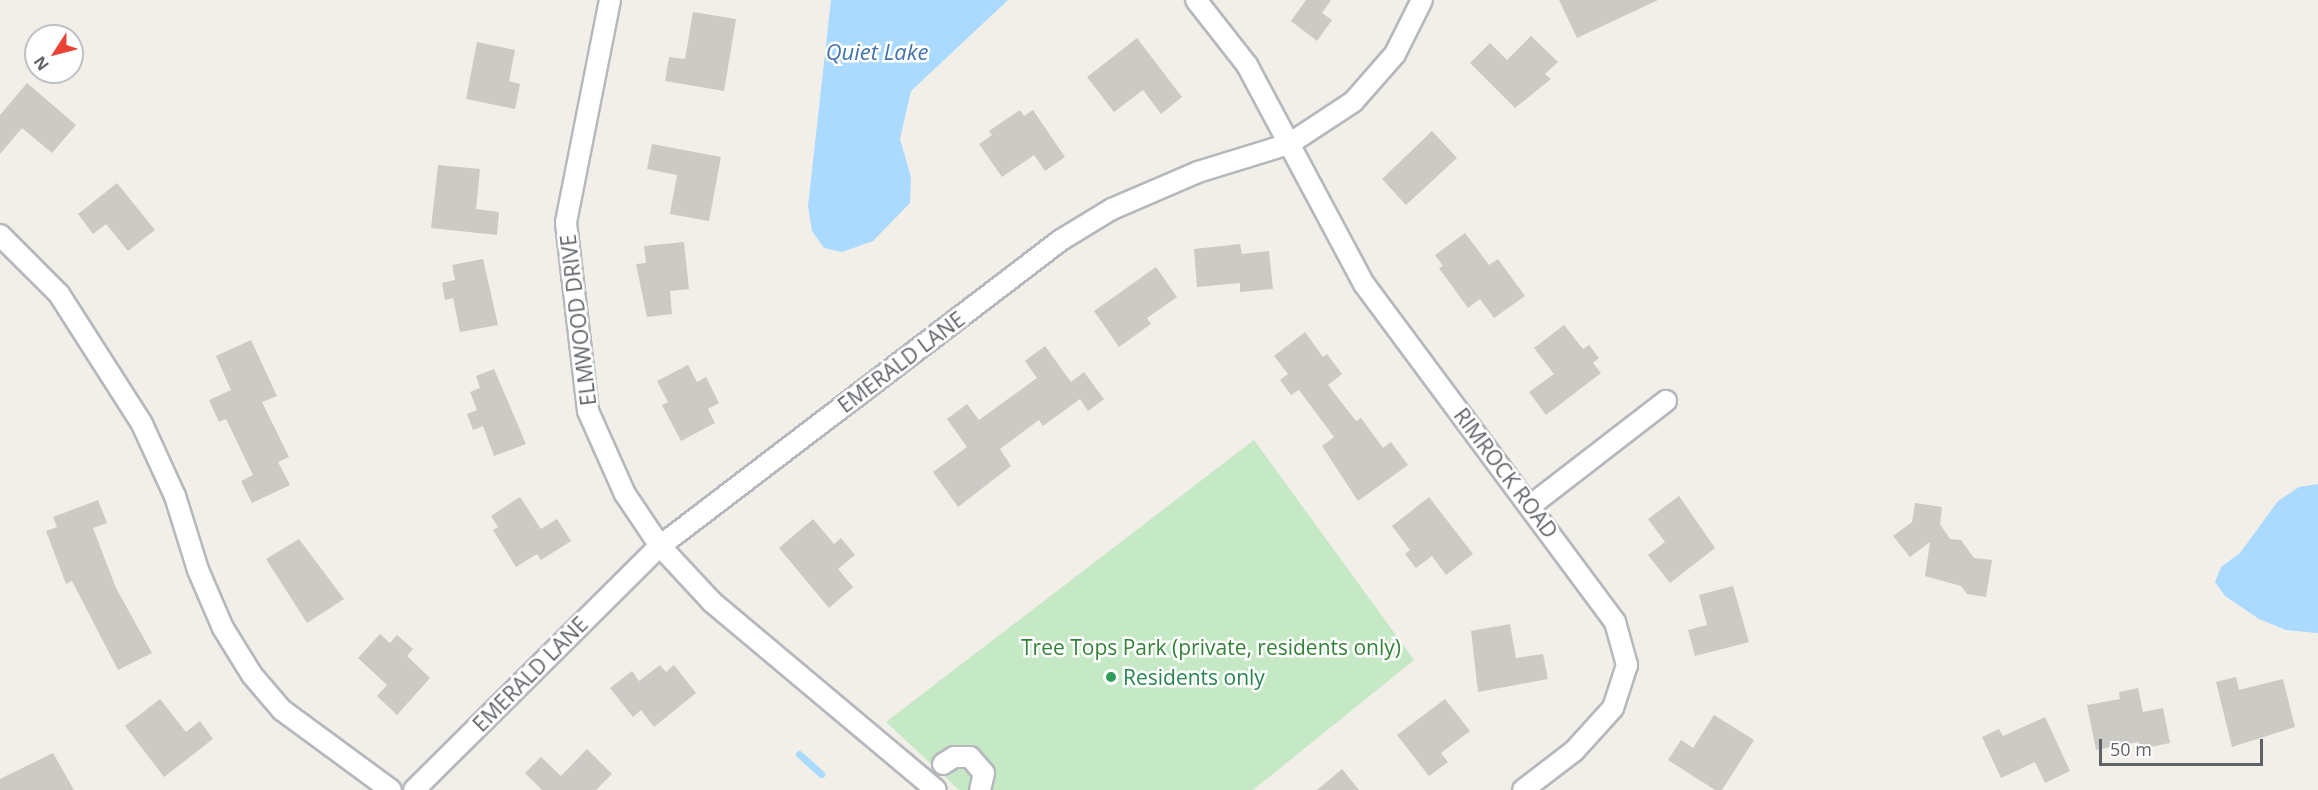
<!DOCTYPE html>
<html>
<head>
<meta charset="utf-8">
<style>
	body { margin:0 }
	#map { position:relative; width:2318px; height:790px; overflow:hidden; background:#f1efe8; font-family:"Open Sans",sans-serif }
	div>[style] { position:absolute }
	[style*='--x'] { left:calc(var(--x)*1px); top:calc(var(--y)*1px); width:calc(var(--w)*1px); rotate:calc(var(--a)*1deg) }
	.green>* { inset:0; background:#c5e8c5 }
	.water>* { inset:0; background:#aadaff }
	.stream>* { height:7px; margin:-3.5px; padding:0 3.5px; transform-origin:3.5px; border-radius:3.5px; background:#aadaff }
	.building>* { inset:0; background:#cccac5 }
	.roads { filter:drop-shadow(2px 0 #b5b8bc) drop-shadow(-2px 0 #b5b8bc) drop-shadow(0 2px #b5b8bc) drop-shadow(0 -2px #b5b8bc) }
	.minor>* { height:20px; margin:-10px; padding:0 10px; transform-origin:10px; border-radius:10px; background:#fff }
	.dots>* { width:16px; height:16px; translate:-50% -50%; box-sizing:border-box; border:3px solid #fff; border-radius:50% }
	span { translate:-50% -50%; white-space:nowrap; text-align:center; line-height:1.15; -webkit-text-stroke:5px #fff; paint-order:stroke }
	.street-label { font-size:21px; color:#5f6368 }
	.park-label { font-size:21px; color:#348238 }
	.leisure-label { font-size:21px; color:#27864d }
	.left { translate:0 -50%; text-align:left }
	.water-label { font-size:22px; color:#4174aa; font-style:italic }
	.north { position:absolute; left:24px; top:24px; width:60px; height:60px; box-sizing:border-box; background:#fff; border:2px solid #bfc1c3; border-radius:50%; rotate:234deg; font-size:16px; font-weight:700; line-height:24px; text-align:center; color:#5f6368 }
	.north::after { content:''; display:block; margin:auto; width:21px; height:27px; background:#ea4335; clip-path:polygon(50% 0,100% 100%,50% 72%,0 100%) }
	.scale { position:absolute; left:2099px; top:739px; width:164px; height:27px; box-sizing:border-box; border:3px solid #5f6368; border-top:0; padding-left:8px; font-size:18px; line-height:21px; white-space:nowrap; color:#5f6368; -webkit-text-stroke:4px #fff; paint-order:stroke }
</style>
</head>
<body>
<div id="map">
	<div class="green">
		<i style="clip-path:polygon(1254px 440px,1414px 660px,1253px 790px,959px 790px,886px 722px)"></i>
	</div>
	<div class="water">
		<i style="clip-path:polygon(831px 0,1008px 0,911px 91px,900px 139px,911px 177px,910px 203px,873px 241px,842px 252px,824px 248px,812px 231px,808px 206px)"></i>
		<i style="clip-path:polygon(2318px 484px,2318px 633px,2317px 633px,2286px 630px,2259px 619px,2225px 596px,2215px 582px,2221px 567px,2240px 553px,2278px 501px,2299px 487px)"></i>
	</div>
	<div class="stream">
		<i style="--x:799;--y:754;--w:30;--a:42"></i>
	</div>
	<div class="building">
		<i style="clip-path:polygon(1306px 0,1331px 0,1322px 13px,1332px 20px,1317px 41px,1291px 21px)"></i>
		<i style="clip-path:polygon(1559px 0,1658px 0,1577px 38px)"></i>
		<i style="clip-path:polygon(693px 12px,736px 19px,724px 91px,665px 81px,669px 57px,685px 59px)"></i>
		<i style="clip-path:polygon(1531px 36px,1558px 62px,1545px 74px,1551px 79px,1515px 108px,1470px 63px,1490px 43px,1507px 60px)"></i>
		<i style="clip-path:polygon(1137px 38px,1182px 97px,1161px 114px,1143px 90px,1114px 112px,1087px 77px)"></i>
		<i style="clip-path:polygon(477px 42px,515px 50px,509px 81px,520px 84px,515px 109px,466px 99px)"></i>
		<i style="clip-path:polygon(27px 83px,76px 125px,52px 153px,22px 128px,0 154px,0 115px)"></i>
		<i style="clip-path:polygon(1020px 110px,1024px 116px,1033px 110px,1065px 157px,1045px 171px,1034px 155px,1002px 177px,979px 144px,992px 135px,989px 131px)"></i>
		<i style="clip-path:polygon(1432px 131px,1457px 158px,1406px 205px,1382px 179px)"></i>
		<i style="clip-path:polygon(652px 144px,721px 157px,709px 221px,670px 214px,677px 175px,647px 169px)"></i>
		<i style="clip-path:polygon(438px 165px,480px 169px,476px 209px,499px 212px,497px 235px,431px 228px)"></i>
		<i style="clip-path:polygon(117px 183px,155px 230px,128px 251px,106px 224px,93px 234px,78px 214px)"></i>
		<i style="clip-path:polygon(1465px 233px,1489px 265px,1498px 259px,1525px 296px,1494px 318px,1480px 299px,1468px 308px,1439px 268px,1443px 266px,1435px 255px)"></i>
		<i style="clip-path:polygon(684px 242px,689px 289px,670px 291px,672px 314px,647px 317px,636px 264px,646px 263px,644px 246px)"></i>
		<i style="clip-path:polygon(1240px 244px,1242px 254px,1269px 251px,1273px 289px,1240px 292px,1240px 283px,1197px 287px,1194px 249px)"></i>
		<i style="clip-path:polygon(483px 259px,498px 325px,460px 332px,453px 298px,445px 300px,442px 283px,455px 280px,452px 265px)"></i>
		<i style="clip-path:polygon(1156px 267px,1177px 297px,1147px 318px,1151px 324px,1119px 347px,1094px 311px)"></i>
		<i style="clip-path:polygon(1564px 325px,1583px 349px,1589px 345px,1599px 358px,1593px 363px,1601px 373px,1546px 415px,1529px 392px,1554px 374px,1534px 348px)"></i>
		<i style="clip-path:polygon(1305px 332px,1323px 357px,1327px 354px,1342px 374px,1328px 385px,1356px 421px,1361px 418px,1383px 448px,1391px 442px,1408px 465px,1358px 501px,1322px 446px,1334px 437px,1299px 390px,1291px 395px,1280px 380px,1288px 374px,1274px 356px)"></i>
		<i style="clip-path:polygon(251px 340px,277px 396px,262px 402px,289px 457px,278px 462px,290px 485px,252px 503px,241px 481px,253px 475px,226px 419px,219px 422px,209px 400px,231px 390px,216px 356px)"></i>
		<i style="clip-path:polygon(1045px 346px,1071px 382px,1084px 372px,1104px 399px,1088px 411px,1080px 399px,1043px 426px,1039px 420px,1000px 449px,1011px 466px,958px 507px,933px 472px,967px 447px,947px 419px,967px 404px,979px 420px,1037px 378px,1025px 361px)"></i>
		<i style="clip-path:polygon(688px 365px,697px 382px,706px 377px,719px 403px,708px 409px,715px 423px,681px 441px,662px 405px,668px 402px,657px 381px)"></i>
		<i style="clip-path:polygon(494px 369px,526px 444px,494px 456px,483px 426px,473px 430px,467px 414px,477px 410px,470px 392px,480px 388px,476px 376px)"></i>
		<i style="clip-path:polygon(1679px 496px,1715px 548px,1670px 583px,1648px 555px,1665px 542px,1648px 519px)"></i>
		<i style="clip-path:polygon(520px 497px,541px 529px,557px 519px,571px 541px,541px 560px,537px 554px,516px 567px,493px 530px,498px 527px,491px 516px)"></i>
		<i style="clip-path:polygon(1429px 497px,1473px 554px,1446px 575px,1432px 556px,1416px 568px,1405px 554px,1410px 550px,1392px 526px)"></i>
		<i style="clip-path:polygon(98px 500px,107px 523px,93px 528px,116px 588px,152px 653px,118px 670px,72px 581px,66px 584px,46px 531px,57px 527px,53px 517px)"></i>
		<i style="clip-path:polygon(1915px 503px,1942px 507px,1940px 524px,1950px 539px,1961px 540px,1974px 558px,1992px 560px,1986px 597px,1967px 594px,1961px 586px,1925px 576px,1930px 542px,1910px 557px,1893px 536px,1912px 522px)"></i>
		<i style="clip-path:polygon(813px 519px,834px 544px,841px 538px,855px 555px,838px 569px,853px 587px,829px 608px,779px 548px)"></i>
		<i style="clip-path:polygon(299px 539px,344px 599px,307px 623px,266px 559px)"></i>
		<i style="clip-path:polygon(1733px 586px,1749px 642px,1695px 656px,1688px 630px,1707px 625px,1699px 595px)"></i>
		<i style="clip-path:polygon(1510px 624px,1516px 658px,1543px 654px,1548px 679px,1478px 692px,1471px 631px)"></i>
		<i style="clip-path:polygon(380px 634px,390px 643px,397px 635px,413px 649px,407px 656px,430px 678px,397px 715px,377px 696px,387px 685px,358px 658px)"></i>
		<i style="clip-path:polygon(660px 665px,666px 672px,674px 665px,696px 693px,654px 727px,641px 710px,633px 717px,610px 688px,632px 671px,639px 681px)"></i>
		<i style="clip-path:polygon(2236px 677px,2239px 690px,2283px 679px,2295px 727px,2232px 747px,2216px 682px)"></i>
		<i style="clip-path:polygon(2138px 688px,2143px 712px,2163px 708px,2170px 743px,2140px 749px,2139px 742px,2096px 750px,2087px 705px,2120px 699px,2119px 692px)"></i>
		<i style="clip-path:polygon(160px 699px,186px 732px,200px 721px,213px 739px,164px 777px,125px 726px)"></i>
		<i style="clip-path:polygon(1445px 699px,1470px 731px,1441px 753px,1448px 762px,1429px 776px,1397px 735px)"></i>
		<i style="clip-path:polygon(1714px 715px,1754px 740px,1722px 790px,1715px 790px,1668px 760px,1681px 740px,1693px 748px)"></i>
		<i style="clip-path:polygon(2045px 717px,2070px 771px,2045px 783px,2035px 762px,2001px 778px,1982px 737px,1999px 729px,2003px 736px)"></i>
		<i style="clip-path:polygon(587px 749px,612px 774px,596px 790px,542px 790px,525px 773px,541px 757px,561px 776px)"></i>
		<i style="clip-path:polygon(53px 753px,74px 790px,0 790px,0 779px)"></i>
		<i style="clip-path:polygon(1342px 769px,1359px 790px,1317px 790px)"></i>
	</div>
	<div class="roads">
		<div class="minor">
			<i style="--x:610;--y:0;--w:227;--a:101.2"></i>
			<i style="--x:566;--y:223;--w:189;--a:83.3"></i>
			<i style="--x:588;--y:411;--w:91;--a:66"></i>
			<i style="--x:625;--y:494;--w:63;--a:56.1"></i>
			<i style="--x:660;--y:546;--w:76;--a:47.1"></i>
			<i style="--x:712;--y:602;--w:292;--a:40"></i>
			<i style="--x:1196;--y:0;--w:83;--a:51.9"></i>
			<i style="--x:1247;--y:65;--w:248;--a:61.9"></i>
			<i style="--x:1364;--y:284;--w:421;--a:53.4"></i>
			<i style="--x:1615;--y:622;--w:45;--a:74.4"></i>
			<i style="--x:1627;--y:665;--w:45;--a:108"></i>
			<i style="--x:1613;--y:708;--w:58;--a:132.2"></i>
			<i style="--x:1574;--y:751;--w:64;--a:142.6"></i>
			<i style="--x:0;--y:235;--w:83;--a:45"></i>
			<i style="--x:59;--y:294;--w:154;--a:57.4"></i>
			<i style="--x:142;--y:424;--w:79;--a:65.4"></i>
			<i style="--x:175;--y:496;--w:77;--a:72.7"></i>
			<i style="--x:198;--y:570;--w:63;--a:66.7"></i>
			<i style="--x:223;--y:628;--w:55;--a:58.3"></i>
			<i style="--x:252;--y:675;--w:46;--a:49.4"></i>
			<i style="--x:282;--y:710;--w:135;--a:36.3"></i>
			<i style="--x:1530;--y:506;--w:172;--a:-37.7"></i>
			<i style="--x:943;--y:764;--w:13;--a:-32"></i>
			<i style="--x:954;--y:757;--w:16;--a:0"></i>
			<i style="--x:970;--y:757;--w:21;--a:49"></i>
			<i style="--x:984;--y:773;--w:17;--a:103"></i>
			<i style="--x:414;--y:790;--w:346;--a:-44.8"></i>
			<i style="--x:660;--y:546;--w:504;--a:-37.35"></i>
			<i style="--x:1061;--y:240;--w:60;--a:-31.3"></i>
			<i style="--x:1112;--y:209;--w:94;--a:-23.3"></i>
			<i style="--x:1198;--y:172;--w:95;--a:-17.1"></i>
			<i style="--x:1289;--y:144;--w:77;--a:-33.3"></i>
			<i style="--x:1353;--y:102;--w:64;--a:-48.8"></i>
			<i style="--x:1395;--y:54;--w:60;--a:-63.4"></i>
		</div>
	</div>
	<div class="dots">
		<i style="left:1111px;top:677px;background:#2e9e5b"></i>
	</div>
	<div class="street-label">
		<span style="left:578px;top:320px;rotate:-97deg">ELMWOOD DRIVE</span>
		<span style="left:901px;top:362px;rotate:-37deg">EMERALD LANE</span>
		<span style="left:1506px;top:473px;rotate:53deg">RIMROCK ROAD</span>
		<span style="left:530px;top:674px;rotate:-45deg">EMERALD LANE</span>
	</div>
	<div class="park-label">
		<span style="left:1211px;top:647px">Tree Tops Park (private, residents only)</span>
	</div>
	<div class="leisure-label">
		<span class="left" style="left:1123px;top:677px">Residents only</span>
	</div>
	<div class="water-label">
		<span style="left:877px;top:52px">Quiet Lake</span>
	</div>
	<div class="north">N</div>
	<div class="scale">50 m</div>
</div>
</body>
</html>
